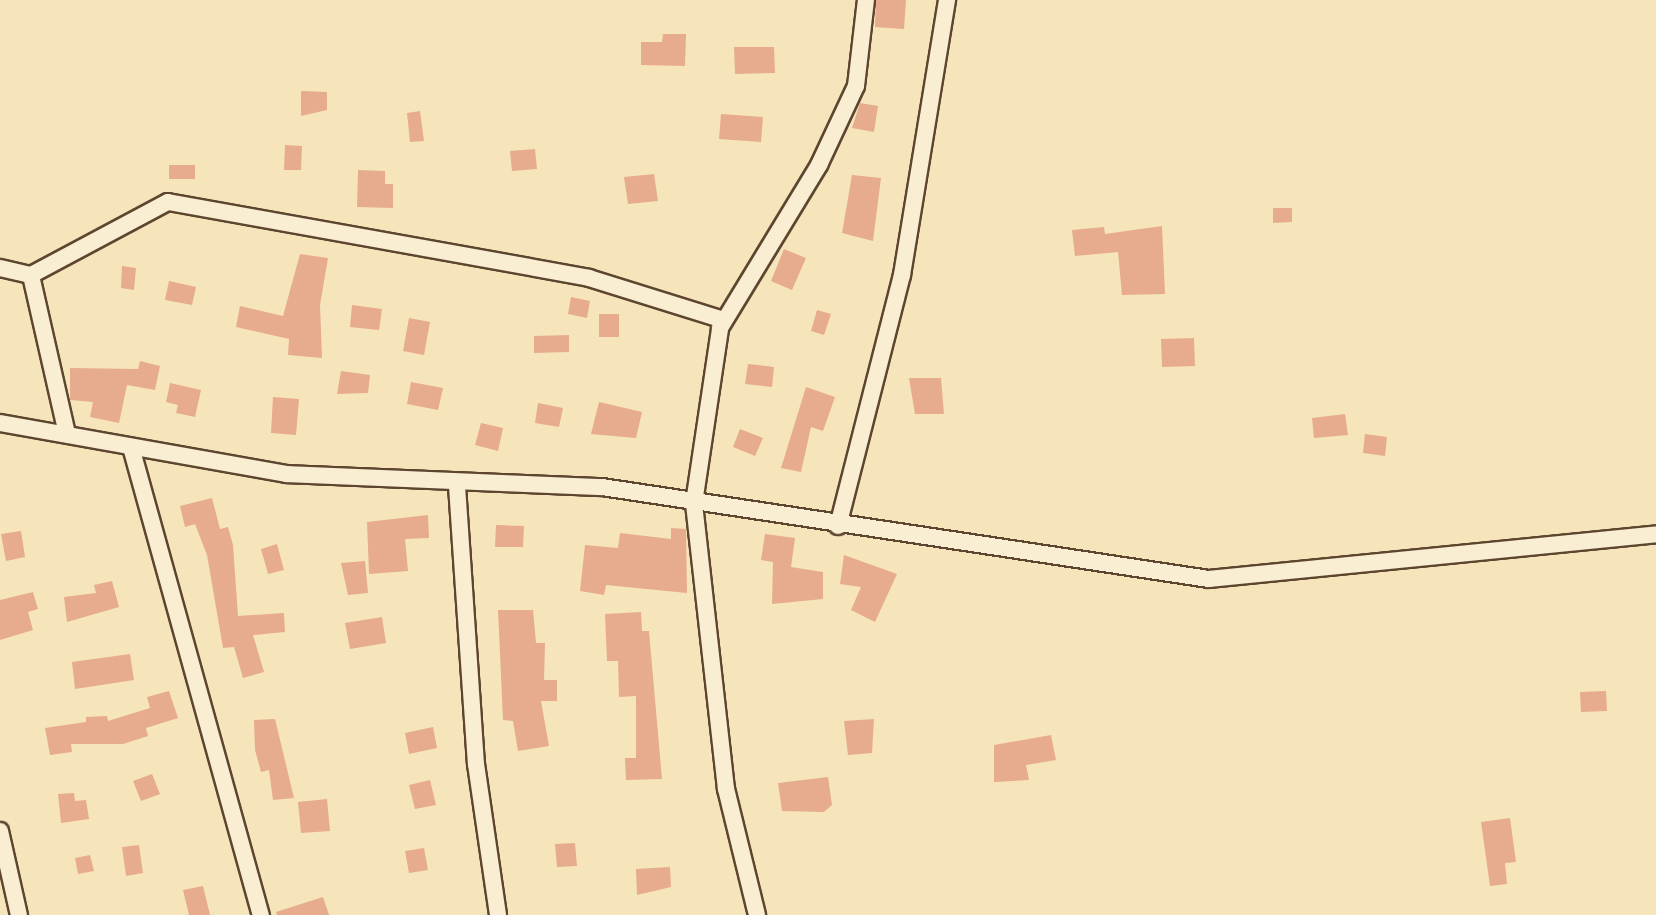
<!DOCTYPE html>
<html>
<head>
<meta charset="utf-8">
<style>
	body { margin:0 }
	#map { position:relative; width:1656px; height:915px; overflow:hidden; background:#f6e5ba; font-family:Cardo,serif }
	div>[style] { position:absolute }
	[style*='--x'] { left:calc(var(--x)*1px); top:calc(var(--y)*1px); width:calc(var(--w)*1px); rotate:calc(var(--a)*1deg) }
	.building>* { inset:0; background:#e7ab8e }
	.roads { filter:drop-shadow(2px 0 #5d452f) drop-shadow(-2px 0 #5d452f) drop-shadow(0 2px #5d452f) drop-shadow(0 -2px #5d452f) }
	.street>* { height:16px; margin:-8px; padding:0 8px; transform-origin:8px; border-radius:8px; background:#f9eed2 }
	span { translate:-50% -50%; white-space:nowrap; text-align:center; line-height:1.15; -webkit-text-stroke:5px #f9eed2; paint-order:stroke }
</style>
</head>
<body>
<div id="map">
	<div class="building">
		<i style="clip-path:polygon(876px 0,906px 0,904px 29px,875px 27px)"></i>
		<i style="clip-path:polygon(663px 34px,686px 34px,685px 66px,641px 65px,641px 42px,662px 42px)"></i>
		<i style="clip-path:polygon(734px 47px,774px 47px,775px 73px,735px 74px)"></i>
		<i style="clip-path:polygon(301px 91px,327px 92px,327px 110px,301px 116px)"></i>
		<i style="clip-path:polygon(860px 103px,878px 106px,874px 132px,852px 128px)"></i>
		<i style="clip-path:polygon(420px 111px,424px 141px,410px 142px,407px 113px)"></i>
		<i style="clip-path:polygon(721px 114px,763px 117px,761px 142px,719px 139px)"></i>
		<i style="clip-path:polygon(285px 145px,302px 146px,301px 170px,284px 170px)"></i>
		<i style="clip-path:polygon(535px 149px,537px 169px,512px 171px,510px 151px)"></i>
		<i style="clip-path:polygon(169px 165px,195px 165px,195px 179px,169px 179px)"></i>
		<i style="clip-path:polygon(358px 170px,385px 171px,385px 184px,393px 184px,393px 208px,357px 207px)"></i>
		<i style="clip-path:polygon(654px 174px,658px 201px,628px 204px,624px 177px)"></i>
		<i style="clip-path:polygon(852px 175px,881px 178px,873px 241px,842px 233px)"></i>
		<i style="clip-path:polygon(1273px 208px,1292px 208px,1292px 222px,1273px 223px)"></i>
		<i style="clip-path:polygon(1162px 226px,1165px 294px,1122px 295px,1118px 252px,1075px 256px,1072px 230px,1104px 227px,1105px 234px)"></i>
		<i style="clip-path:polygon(784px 249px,806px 258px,792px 290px,771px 281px)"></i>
		<i style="clip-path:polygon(300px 254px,328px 258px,320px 305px,322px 358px,288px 355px,289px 339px,236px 327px,240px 306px,283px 316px)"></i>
		<i style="clip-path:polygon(122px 266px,136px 268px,134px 290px,121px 288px)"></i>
		<i style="clip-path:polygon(169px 281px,196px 287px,192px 305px,165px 300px)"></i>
		<i style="clip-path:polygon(571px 297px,590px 301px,587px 318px,568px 314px)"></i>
		<i style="clip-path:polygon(352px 305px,382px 309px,379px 330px,350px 327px)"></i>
		<i style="clip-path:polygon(817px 310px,831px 314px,824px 335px,811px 331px)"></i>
		<i style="clip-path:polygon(599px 314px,619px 314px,619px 337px,599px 337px)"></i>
		<i style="clip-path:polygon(409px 318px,430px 322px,424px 355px,403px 351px)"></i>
		<i style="clip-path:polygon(569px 335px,569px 352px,534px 353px,534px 336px)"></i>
		<i style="clip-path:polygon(1194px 338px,1195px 366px,1162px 367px,1161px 339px)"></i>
		<i style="clip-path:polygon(140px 361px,160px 366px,155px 390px,127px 385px,119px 423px,90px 417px,93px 402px,70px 400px,70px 368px,138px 369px)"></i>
		<i style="clip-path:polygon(748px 364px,774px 367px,772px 387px,745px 384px)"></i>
		<i style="clip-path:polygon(341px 371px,370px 375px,368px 393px,337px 394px)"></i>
		<i style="clip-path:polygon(909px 378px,941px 378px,944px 414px,915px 414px)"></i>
		<i style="clip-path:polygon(411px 382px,443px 388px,438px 410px,407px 404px)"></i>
		<i style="clip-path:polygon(170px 383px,201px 390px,195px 417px,176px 413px,178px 405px,166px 402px)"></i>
		<i style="clip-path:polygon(806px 387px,835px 397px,823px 431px,811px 427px,801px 472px,781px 468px)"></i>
		<i style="clip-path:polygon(273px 397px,299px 399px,296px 435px,271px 433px)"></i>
		<i style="clip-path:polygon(599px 402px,642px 412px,636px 438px,591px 434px)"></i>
		<i style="clip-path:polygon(538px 403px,563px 408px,559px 427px,535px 423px)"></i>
		<i style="clip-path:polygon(1345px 414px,1348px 435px,1314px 438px,1312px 418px)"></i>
		<i style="clip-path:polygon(481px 423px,503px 428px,498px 451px,475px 445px)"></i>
		<i style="clip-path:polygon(740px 429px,763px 438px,755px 456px,733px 447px)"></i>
		<i style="clip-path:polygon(1365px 434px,1387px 437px,1385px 456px,1363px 453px)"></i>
		<i style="clip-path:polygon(212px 498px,220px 529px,228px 527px,233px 545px,238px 616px,284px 613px,285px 632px,253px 635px,264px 672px,243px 678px,234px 647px,223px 648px,207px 555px,195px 524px,185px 527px,180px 506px)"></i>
		<i style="clip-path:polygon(428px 515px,429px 538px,405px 539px,408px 571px,369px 574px,367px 522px)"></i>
		<i style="clip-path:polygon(496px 525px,524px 526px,523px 547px,495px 547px)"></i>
		<i style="clip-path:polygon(671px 528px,686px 529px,687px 593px,606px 585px,604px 595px,580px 591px,585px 545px,618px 548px,620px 533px,671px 539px)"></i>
		<i style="clip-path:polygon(21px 531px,25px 557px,6px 561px,1px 534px)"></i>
		<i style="clip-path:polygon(765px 534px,795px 538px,791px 567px,823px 572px,823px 599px,772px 604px,773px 562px,761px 560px)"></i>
		<i style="clip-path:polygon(277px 544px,284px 570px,268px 574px,261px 549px)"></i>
		<i style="clip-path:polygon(844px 555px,897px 574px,875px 622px,851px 610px,861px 587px,840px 584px)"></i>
		<i style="clip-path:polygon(365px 561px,368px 593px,348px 595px,341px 563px)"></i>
		<i style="clip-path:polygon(112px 581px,119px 607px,67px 622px,64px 597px,96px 593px,94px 585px)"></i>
		<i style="clip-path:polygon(33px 592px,38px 609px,28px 612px,33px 630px,0 640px,0 600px)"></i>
		<i style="clip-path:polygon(498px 610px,533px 610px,536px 643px,545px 643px,544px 680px,557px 680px,557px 701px,541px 701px,549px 746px,518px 751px,513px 721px,503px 720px)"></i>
		<i style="clip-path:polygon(641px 612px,642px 631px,649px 631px,662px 779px,626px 780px,625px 758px,636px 758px,636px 696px,619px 697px,618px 661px,607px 661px,605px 614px)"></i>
		<i style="clip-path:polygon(382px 617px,386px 643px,350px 649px,345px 623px)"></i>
		<i style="clip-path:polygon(130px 654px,134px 680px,75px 689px,72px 662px)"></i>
		<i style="clip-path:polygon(169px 691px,178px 718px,146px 728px,148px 736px,123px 744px,71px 744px,72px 752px,50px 755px,45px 728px,86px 722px,86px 717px,107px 716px,108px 721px,150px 708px,147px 697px)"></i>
		<i style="clip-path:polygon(1606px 691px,1607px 711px,1581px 712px,1580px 692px)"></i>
		<i style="clip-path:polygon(275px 719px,294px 798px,273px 800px,269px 770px,261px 772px,255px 750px,254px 720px)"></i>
		<i style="clip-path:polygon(874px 719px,872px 753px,848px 755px,844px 721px)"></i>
		<i style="clip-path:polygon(433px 727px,437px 748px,409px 754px,405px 733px)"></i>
		<i style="clip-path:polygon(1051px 735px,1056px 760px,1026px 765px,1029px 780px,994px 782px,994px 745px)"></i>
		<i style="clip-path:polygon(152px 774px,160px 794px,141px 801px,133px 781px)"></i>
		<i style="clip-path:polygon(828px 777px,832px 805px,824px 812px,782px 811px,778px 783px)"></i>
		<i style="clip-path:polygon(430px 780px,436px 805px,415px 809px,409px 785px)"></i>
		<i style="clip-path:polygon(74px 793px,75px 801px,86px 800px,89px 819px,61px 823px,58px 794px)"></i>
		<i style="clip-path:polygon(327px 799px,330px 831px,301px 833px,298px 802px)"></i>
		<i style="clip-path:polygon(1510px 818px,1516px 862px,1505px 863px,1507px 884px,1490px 886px,1481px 822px)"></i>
		<i style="clip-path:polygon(575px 843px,577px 866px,557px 867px,555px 844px)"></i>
		<i style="clip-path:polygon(139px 845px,143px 873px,126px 876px,122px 847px)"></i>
		<i style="clip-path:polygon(424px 848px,428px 870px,409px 873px,405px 851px)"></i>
		<i style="clip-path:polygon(90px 855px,94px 871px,78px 874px,75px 858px)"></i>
		<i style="clip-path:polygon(670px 867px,671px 887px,637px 895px,636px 869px)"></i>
		<i style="clip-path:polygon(203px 886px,210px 915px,189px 915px,183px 890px)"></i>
		<i style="clip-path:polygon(323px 897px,329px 915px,277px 915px,276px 912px)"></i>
	</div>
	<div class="roads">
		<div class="street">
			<i style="--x:0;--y:268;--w:32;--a:13"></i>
			<i style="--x:0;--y:423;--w:291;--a:10.1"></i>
			<i style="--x:287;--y:474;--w:315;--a:2.4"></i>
			<i style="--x:602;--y:487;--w:614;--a:8.62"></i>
			<i style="--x:1209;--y:579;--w:449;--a:-5.7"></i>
			<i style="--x:67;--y:434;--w:163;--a:-102.8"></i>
			<i style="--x:31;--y:275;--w:155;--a:-28.1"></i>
			<i style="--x:168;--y:202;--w:428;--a:10.2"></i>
			<i style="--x:589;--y:278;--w:141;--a:17.3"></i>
			<i style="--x:131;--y:447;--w:486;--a:74.5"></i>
			<i style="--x:457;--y:486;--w:279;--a:86.1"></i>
			<i style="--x:476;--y:764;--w:153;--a:81.7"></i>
			<i style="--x:838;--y:526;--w:259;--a:-75.7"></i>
			<i style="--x:902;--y:275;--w:279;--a:-80.7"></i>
			<i style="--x:0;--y:831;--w:86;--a:77.3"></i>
			<i style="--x:757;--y:915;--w:130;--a:-103.8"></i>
			<i style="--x:726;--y:789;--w:288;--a:-96.4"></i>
			<i style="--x:694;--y:503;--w:177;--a:-81.5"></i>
			<i style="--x:720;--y:328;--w:191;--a:-58.7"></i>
			<i style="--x:819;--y:165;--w:87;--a:-64.9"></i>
			<i style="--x:856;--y:86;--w:87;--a:-83.4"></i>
		</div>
	</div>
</div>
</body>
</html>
